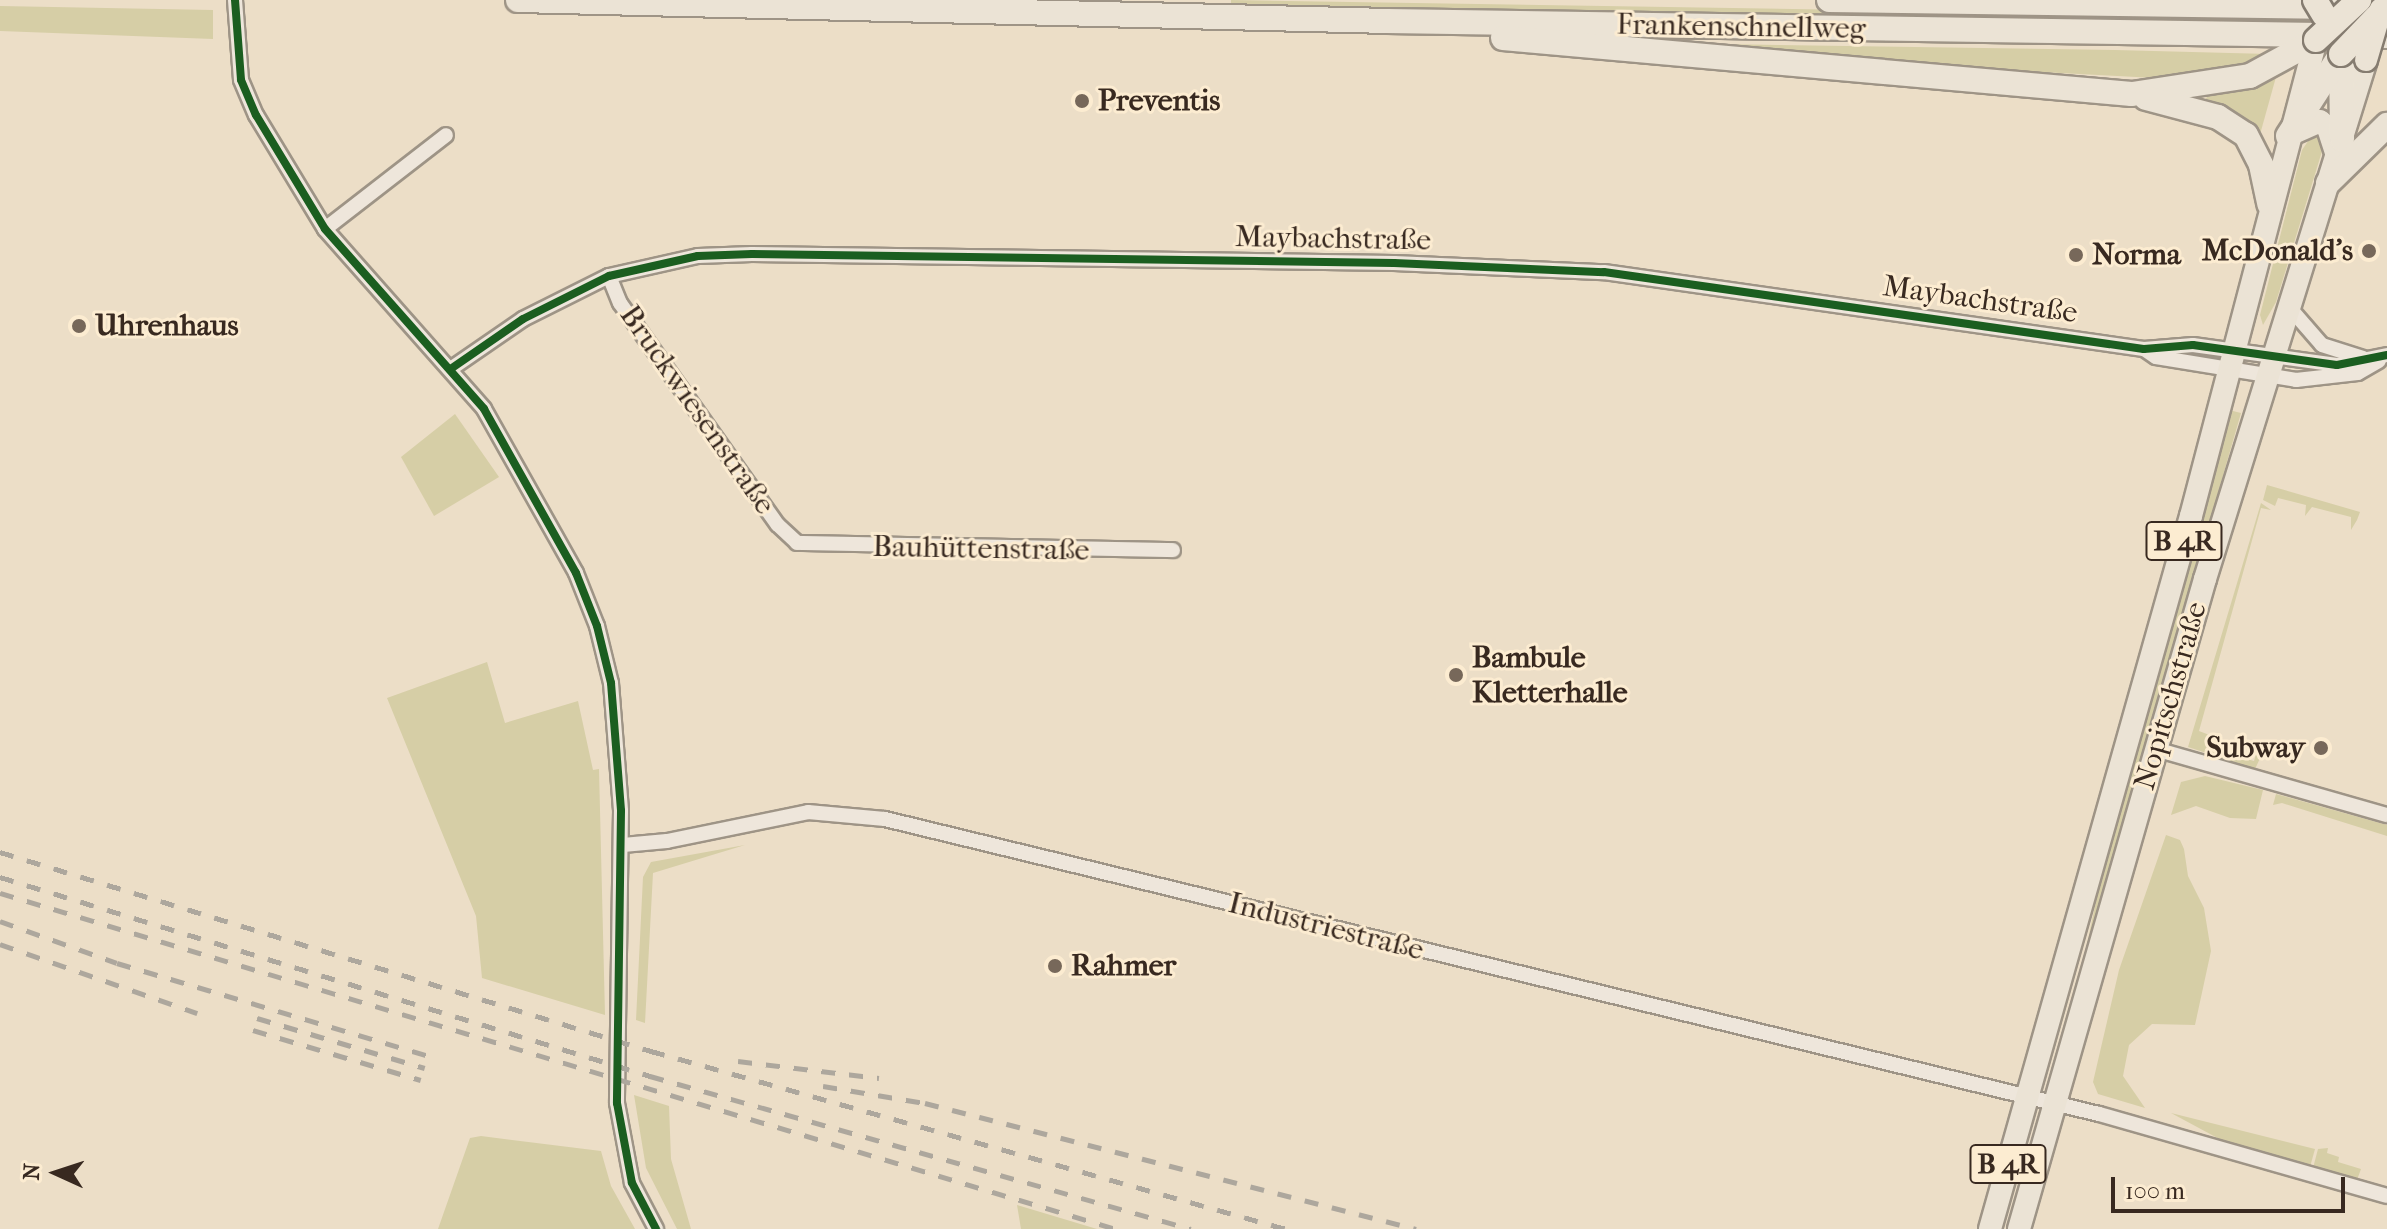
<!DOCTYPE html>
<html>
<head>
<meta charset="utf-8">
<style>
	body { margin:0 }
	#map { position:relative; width:2387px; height:1229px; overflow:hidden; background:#ecdec7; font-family:"IM FELL French Canon",serif }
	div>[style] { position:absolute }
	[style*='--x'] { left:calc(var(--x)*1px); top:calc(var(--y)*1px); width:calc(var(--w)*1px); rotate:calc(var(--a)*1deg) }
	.green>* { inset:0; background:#d6cea6 }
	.roads { filter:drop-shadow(2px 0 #9e9486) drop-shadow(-2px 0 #9e9486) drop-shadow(0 2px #9e9486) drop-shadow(0 -2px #9e9486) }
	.street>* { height:14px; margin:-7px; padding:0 7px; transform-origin:7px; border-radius:7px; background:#eee6db }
	.primary>* { height:22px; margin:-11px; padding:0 11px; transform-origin:11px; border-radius:11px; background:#ebe3d5 }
	.highway>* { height:24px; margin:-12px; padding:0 12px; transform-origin:12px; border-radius:12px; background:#ebe3d5 }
	.rail>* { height:5px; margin-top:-2.5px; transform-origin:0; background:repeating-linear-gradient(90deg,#ada79d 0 14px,transparent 0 28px) }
	.bridges { filter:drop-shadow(2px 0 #857c70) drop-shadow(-2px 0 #857c70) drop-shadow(0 2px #857c70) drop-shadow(0 -2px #857c70) }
	.primary-bridge>* { height:22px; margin:-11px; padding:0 11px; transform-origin:11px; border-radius:11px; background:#ebe3d5 }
	.highway-bridge>* { height:24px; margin:-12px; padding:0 12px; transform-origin:12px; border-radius:12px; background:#ebe3d5 }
	.cycleway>* { height:8px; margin:-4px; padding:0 4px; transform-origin:4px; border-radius:4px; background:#1b5e20 }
	.dots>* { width:22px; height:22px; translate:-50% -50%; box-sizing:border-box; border:4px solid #fcecd1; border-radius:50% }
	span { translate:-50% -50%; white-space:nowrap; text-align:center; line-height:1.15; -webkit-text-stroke:6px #fcecd1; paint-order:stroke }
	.shield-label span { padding:2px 6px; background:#fcecd1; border:2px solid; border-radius:6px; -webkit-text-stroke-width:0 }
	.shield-label { font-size:28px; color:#382920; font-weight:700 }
	.street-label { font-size:30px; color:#382920 }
	.poi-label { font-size:30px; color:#382920; font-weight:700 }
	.left { translate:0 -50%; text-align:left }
	.right { translate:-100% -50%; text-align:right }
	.north { position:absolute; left:16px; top:1133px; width:80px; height:80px; -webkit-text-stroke:6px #fcecd1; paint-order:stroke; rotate:273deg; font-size:22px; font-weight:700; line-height:32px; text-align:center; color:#382920 }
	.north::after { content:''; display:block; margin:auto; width:28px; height:36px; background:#382920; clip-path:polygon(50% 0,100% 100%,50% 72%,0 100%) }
	.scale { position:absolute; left:2111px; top:1177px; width:234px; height:36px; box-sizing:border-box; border:4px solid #382920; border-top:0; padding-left:10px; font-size:24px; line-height:28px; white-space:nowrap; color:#382920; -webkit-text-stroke:6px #fcecd1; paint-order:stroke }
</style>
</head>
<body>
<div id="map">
	<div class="green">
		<i style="clip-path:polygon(1231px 0,2291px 17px,2291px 28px,1231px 8px)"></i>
		<i style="clip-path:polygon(0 6px,213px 10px,213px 39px,0 31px)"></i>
		<i style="clip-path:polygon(1716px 44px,2115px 50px,2269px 54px,2233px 69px,2155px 78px,1857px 62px,1715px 50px)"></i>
		<i style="clip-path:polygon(2276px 77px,2259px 138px,2204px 101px,2207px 97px)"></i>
		<i style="clip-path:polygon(2317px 128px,2323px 148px,2276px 302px,2263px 325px,2260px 315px,2302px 150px)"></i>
		<i style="clip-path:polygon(2229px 410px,2241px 413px,2083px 963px,2105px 859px)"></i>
		<i style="clip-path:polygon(455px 414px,499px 477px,434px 516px,401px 457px)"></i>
		<i style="clip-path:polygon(2267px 485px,2360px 512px,2357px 520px,2351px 530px,2351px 517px,2312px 507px,2305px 516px,2306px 505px,2278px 498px,2275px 506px,2263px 500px)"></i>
		<i style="clip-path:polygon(2261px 503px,2271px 510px,2261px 508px,2199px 731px,2212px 736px,2209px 749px,2254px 761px,2257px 751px,2263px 752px,2255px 769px,2188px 747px)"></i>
		<i style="clip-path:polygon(487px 662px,505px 723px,578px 701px,593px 770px,599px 769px,605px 1015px,482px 978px,476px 916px,387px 698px)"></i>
		<i style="clip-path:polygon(2205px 776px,2263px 790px,2256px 819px,2230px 818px,2196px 806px,2171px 815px,2181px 782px)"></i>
		<i style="clip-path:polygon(2276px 794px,2387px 825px,2387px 836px,2282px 803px,2273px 805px)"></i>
		<i style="clip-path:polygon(2166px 835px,2180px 840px,2184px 849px,2188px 876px,2204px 908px,2211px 951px,2195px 1025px,2152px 1024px,2129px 1045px,2123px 1076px,2145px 1108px,2098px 1094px,2093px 1082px,2119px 970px)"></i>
		<i style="clip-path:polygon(745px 845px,653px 873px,645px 1023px,636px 1020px,643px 877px,651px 862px)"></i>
		<i style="clip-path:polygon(634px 1095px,669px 1106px,671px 1159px,691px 1229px,677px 1229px,646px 1168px)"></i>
		<i style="clip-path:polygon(2171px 1113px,2315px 1149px,2310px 1167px,2238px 1149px)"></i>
		<i style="clip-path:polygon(481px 1136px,601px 1151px,611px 1186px,635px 1229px,438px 1229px,470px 1138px)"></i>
		<i style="clip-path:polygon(2328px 1148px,2327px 1153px,2339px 1157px,2338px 1162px,2361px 1169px,2357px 1180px,2313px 1168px,2318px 1149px)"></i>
		<i style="clip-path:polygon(1017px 1205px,1097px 1229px,1021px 1229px)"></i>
	</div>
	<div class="roads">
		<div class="street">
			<i style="--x:235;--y:0;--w:80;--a:85.7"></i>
			<i style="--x:241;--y:80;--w:38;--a:67"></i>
			<i style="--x:256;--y:115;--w:133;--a:58.8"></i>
			<i style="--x:325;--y:229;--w:240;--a:48.5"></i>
			<i style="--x:484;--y:409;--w:188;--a:60.7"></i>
			<i style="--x:576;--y:573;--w:57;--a:68.4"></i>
			<i style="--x:597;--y:626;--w:59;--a:76.2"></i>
			<i style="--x:611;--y:683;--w:128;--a:85.5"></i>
			<i style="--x:621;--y:811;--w:292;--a:90.8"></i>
			<i style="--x:617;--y:1103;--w:81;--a:79.4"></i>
			<i style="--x:632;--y:1183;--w:52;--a:62.4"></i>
			<i style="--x:325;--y:229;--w:153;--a:-37.8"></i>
			<i style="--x:609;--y:276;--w:29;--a:68"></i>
			<i style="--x:620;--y:303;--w:272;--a:54.6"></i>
			<i style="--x:778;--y:525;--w:26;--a:43"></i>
			<i style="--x:797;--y:543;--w:376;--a:1.1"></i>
			<i style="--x:2289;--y:307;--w:50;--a:49"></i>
			<i style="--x:2322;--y:345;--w:43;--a:17.6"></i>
			<i style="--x:2144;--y:349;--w:14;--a:34"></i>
			<i style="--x:2156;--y:357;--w:142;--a:9.3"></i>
			<i style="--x:2296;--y:380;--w:62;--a:-6.4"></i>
			<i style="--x:2358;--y:373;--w:24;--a:-30"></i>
			<i style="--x:452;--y:368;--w:86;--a:-34.6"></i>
			<i style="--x:523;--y:319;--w:96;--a:-26.6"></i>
			<i style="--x:609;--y:276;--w:91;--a:-12.7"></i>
			<i style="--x:698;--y:256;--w:54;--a:-2.1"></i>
			<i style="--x:752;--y:254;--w:642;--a:0.8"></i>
			<i style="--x:1394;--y:263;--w:210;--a:2.5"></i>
			<i style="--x:1604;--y:272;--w:545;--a:8.12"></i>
			<i style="--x:2144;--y:349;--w:49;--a:-4.7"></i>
			<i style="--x:2193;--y:345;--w:145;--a:7.9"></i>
			<i style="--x:2337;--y:365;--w:51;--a:-11.3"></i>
			<i style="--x:2155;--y:749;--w:241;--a:15.9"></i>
			<i style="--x:623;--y:845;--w:44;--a:-5.2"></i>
			<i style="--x:667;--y:841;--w:144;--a:-11.6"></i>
			<i style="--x:808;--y:812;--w:77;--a:5.2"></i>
			<i style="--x:885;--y:819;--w:1249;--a:13.66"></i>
			<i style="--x:2099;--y:1114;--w:299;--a:15.9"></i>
		</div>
		<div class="primary">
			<i style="--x:2289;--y:135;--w:34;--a:-24"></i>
			<i style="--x:2320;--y:121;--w:11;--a:41"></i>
			<i style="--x:2328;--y:128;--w:29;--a:72"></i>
			<i style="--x:1990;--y:1229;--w:741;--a:-74.26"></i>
			<i style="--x:2191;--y:516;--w:492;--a:-75.3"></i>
			<i style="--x:2019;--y:1229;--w:676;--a:-74.03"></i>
			<i style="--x:2205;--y:579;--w:543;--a:-72.77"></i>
		</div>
		<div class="highway">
			<i style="--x:518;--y:0;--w:869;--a:1.38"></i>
			<i style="--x:1387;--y:21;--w:1000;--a:0.86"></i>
			<i style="--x:1829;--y:0;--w:508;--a:0.79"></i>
			<i style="--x:1503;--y:38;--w:631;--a:5.09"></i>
			<i style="--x:2132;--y:94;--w:119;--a:-8.7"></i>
			<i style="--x:2250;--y:76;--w:75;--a:-28.6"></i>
			<i style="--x:2341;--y:54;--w:85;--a:89.3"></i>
			<i style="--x:2146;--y:98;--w:74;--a:14.8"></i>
			<i style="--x:2218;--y:117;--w:33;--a:33"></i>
			<i style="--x:2246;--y:135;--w:34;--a:63"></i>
			<i style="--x:2261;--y:165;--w:40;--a:78"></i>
			<i style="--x:2288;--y:136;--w:98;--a:-57.1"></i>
			<i style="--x:2328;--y:183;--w:83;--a:-44.5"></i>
		</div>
	</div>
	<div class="rail">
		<i style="--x:0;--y:852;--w:681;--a:17"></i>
		<i style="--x:651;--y:1051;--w:659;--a:15.66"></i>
		<i style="--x:0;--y:877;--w:680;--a:17.02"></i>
		<i style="--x:650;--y:1076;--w:562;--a:15.79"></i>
		<i style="--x:0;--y:893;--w:1165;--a:16.76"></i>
		<i style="--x:0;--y:921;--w:124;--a:19.7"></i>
		<i style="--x:117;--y:963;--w:326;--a:16.6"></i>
		<i style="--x:0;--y:944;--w:209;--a:19.3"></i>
		<i style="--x:257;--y:1018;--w:175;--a:16.6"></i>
		<i style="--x:253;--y:1030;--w:175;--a:16.6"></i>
		<i style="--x:738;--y:1061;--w:142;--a:6.9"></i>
		<i style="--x:823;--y:1086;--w:103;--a:9.5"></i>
		<i style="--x:925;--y:1103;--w:507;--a:14.39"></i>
	</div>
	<div class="bridges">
		<div class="primary-bridge">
			<i style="--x:2366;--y:60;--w:53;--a:-73.6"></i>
		</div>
		<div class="highway-bridge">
			<i style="--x:2315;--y:0;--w:17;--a:59"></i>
			<i style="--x:2316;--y:40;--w:59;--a:-42.9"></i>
			<i style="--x:2341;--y:54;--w:66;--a:-46.2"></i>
		</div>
	</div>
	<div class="cycleway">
		<i style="--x:235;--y:0;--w:80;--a:85.7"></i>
		<i style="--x:241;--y:80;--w:38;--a:67"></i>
		<i style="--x:256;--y:115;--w:133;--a:58.8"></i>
		<i style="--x:325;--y:229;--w:240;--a:48.5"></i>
		<i style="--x:484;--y:409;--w:188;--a:60.7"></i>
		<i style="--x:576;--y:573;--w:57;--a:68.4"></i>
		<i style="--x:597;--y:626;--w:59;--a:76.2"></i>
		<i style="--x:611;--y:683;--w:128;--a:85.5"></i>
		<i style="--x:621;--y:811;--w:292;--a:90.8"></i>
		<i style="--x:617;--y:1103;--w:81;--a:79.4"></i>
		<i style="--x:632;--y:1183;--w:52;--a:62.4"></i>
		<i style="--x:452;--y:368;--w:86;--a:-34.6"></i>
		<i style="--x:523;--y:319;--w:96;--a:-26.6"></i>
		<i style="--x:609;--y:276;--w:91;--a:-12.7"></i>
		<i style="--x:698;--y:256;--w:54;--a:-2.1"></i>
		<i style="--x:752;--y:254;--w:642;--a:0.8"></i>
		<i style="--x:1394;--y:263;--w:210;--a:2.5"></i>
		<i style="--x:1604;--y:272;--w:545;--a:8.12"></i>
		<i style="--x:2144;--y:349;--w:49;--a:-4.7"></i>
		<i style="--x:2193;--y:345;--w:145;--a:7.9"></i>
		<i style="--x:2337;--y:365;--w:51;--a:-11.3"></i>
	</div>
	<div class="dots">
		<i style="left:1082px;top:101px;background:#77685a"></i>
		<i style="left:2369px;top:251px;background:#77685a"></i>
		<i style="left:2076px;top:255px;background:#77685a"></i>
		<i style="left:79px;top:326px;background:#77685a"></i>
		<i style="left:1456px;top:675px;background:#77685a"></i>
		<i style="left:2321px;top:748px;background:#77685a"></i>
		<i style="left:1055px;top:966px;background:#77685a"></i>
	</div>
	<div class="shield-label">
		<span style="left:2184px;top:541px">B 4R</span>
		<span style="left:2008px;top:1164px">B 4R</span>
	</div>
	<div class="street-label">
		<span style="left:1741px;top:27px;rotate:1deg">Frankenschnellweg</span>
		<span style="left:1333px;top:239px;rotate:1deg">Maybachstraße</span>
		<span style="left:1980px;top:300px;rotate:8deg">Maybachstraße</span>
		<span style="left:697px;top:410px;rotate:55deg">Bruckwiesenstraße</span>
		<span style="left:981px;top:549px;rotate:1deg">Bauhüttenstraße</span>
		<span style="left:2171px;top:696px;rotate:-74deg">Nopitschstraße</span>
		<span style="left:1326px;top:927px;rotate:14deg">Industriestraße</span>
	</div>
	<div class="poi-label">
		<span class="left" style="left:1098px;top:101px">Preventis</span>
		<span class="right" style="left:2353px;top:251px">McDonald's</span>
		<span class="left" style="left:2092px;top:255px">Norma</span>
		<span class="left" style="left:95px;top:326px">Uhrenhaus</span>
		<span class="left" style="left:1472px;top:675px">Bambule<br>Kletterhalle</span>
		<span class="right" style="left:2305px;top:748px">Subway</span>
		<span class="left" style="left:1071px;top:966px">Rahmer</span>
	</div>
	<div class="north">N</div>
	<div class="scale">100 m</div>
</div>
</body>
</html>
